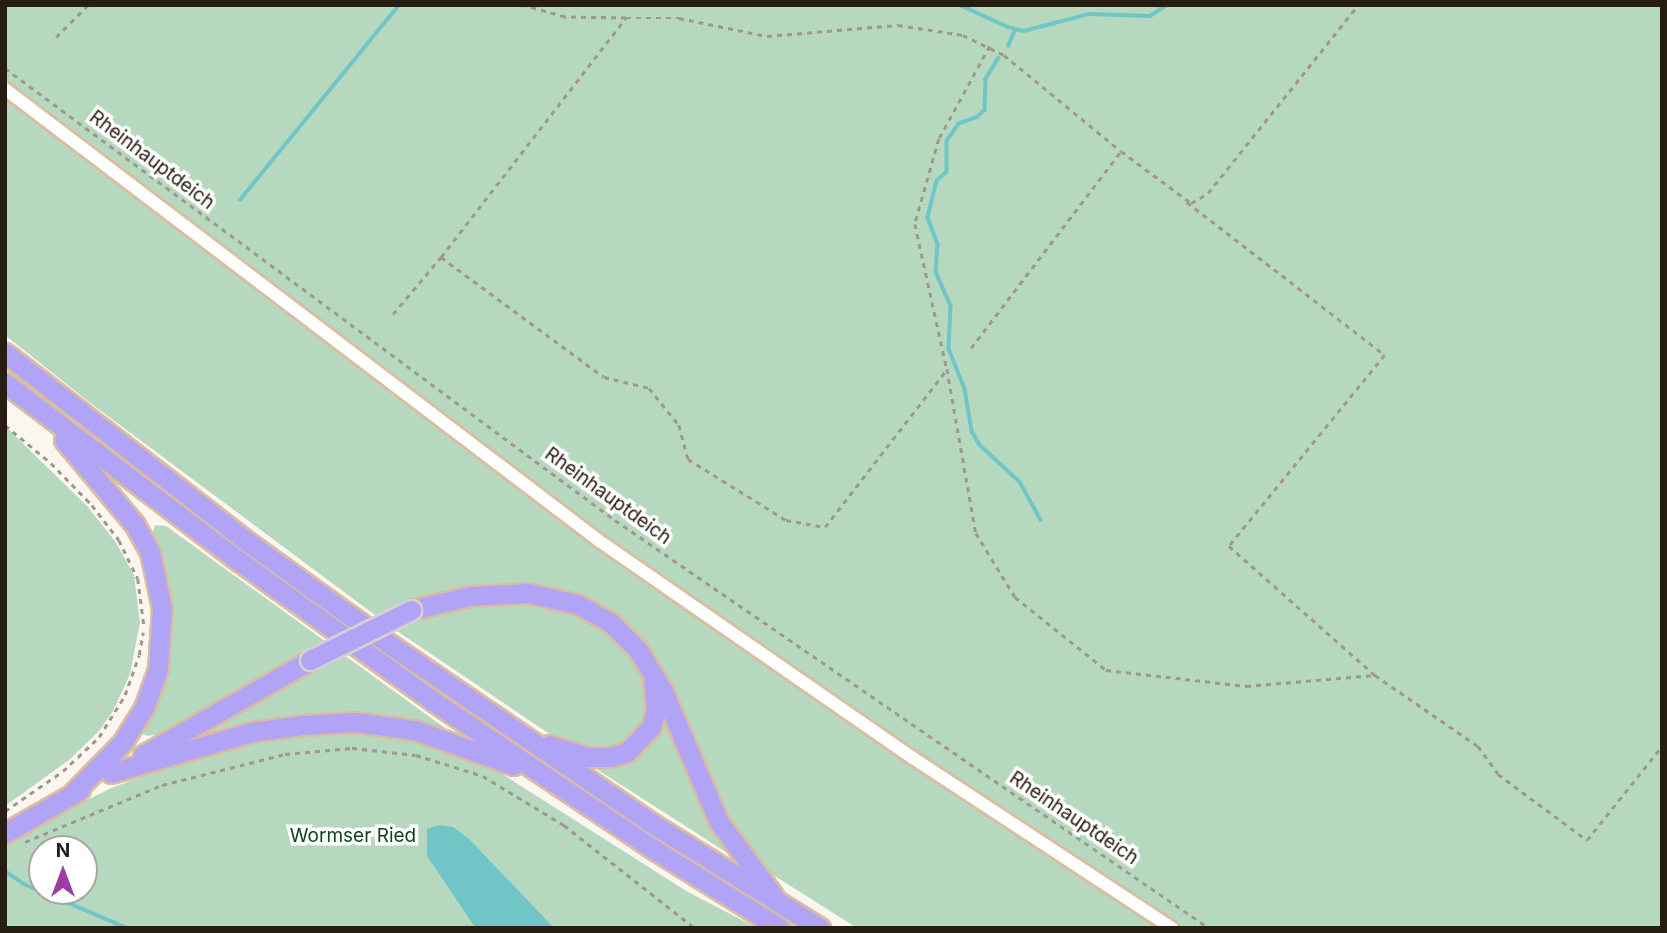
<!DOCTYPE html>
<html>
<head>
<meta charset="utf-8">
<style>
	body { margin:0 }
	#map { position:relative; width:1667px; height:933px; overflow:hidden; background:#fcf6f0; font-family:Inter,sans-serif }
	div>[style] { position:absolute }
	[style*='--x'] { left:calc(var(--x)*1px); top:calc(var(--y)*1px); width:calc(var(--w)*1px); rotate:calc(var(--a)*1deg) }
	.green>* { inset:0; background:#b6d8be }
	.water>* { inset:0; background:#70c5c6 }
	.stream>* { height:3.5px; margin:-1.75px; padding:0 1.75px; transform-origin:1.75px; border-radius:1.75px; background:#70c5c6 }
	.path>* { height:2.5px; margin-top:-1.25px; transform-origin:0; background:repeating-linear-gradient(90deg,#a09790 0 5px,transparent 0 10px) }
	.roads { filter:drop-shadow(2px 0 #dabda1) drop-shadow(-2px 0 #dabda1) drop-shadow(0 2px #dabda1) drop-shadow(0 -2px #dabda1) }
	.minor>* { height:12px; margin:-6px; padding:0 6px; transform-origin:6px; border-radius:6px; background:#fff }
	.highway>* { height:19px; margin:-9.5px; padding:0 9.5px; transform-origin:9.5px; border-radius:9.5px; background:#b1a4f7 }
	.bridges { filter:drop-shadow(2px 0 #d4d2d0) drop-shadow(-2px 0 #d4d2d0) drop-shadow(0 2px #d4d2d0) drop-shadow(0 -2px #d4d2d0) }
	.highway-bridge>* { height:19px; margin:-9.5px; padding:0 9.5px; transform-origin:9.5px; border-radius:9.5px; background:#b1a4f7 }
	span { translate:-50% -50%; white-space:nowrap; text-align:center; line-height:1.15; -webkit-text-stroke:7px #fff; paint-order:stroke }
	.street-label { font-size:19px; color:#281d13 }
	.park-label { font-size:19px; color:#123e23 }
	.frame { position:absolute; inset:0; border:7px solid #281d13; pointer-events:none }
	.north { position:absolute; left:28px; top:835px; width:70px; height:70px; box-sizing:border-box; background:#fff; border:2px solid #a9a5a1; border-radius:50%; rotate:0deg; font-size:19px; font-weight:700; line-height:28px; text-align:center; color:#281d13 }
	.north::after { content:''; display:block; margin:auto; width:24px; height:32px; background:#9c3da5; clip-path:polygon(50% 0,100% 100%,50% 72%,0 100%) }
</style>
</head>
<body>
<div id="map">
	<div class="green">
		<i style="clip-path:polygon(5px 5px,1662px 5px,1662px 928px,857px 928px,762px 868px,731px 828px,675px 698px,579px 598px,404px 604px,375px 615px,89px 402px,5px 335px)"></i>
		<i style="clip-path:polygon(5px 426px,87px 506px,115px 541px,134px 575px,140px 622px,130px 674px,113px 711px,99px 731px,69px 760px,5px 806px)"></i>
		<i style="clip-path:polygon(155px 525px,166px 526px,449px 731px,398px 719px,170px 750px,166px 733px,147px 736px,142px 733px,170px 641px,169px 611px,151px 539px)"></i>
		<i style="clip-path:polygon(515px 598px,565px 606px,608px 628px,644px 672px,648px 716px,630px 741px,602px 751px,554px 737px,388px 625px,428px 610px)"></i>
		<i style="clip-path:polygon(662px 711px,733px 855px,732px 856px,587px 763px,602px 764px)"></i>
		<i style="clip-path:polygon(evenodd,357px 730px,419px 739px,491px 767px,688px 892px,757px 928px,5px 928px,5px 842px,109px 789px,172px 765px,278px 736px,357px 730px,42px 849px,84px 849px,84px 891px,42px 891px,42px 849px)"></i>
	</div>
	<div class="water">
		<i style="clip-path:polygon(438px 825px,453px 827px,470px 840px,554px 928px,475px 927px,427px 856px,427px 829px)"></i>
	</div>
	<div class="stream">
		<i style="--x:960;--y:5;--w:53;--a:24.6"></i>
		<i style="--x:1008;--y:27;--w:16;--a:14"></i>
		<i style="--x:1024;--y:31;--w:67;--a:-14.7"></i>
		<i style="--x:1089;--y:14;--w:61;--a:1.9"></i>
		<i style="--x:1150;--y:16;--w:20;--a:-33"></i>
		<i style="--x:1008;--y:46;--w:17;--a:-66"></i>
		<i style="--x:999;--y:58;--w:25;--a:122"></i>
		<i style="--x:986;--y:79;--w:31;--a:92"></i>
		<i style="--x:985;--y:110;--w:10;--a:135"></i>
		<i style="--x:978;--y:117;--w:20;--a:160"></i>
		<i style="--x:959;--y:124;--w:21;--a:125"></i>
		<i style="--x:947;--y:141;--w:31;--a:90"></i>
		<i style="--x:947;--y:172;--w:13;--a:138"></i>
		<i style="--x:937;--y:181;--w:38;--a:104"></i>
		<i style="--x:928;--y:218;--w:28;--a:69"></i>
		<i style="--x:938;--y:244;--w:28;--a:94"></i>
		<i style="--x:936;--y:272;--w:37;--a:66"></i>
		<i style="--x:951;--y:306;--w:43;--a:92.7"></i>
		<i style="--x:949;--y:349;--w:43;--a:68.2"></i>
		<i style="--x:965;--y:389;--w:43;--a:80.5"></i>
		<i style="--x:972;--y:431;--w:16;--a:60"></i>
		<i style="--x:980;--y:445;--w:54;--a:42.8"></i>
		<i style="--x:1020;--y:482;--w:43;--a:61.1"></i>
		<i style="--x:240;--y:200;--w:252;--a:-50.8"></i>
		<i style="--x:5;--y:871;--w:23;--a:34"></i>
		<i style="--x:24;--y:884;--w:112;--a:23.1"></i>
	</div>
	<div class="path">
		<i style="--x:626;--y:18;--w:53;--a:0"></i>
		<i style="--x:679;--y:18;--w:90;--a:11.6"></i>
		<i style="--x:767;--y:36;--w:131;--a:-4.8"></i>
		<i style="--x:898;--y:25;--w:66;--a:8.7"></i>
		<i style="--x:963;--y:35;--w:46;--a:26"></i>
		<i style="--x:1004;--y:55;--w:151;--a:39.4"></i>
		<i style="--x:1121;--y:151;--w:87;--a:36.6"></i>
		<i style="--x:1191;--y:203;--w:20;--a:-30"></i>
		<i style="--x:1208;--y:193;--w:241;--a:-51.4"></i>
		<i style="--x:56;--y:37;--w:45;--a:-45"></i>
		<i style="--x:990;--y:46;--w:106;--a:118.7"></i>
		<i style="--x:939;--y:139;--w:88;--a:105.8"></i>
		<i style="--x:915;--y:224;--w:148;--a:77.6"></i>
		<i style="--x:947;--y:369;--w:167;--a:80"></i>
		<i style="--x:976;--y:533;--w:75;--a:58.6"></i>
		<i style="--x:1015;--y:597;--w:117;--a:38.7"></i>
		<i style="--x:1106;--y:670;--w:141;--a:6.5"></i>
		<i style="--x:1246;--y:686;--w:129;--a:-4.9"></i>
		<i style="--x:5;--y:68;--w:759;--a:36.54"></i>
		<i style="--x:615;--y:520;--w:721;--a:34.48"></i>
		<i style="--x:1187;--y:202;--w:250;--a:37.7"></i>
		<i style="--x:1385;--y:355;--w:247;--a:129.2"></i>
		<i style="--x:1229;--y:546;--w:195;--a:41.5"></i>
		<i style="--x:1375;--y:675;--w:125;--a:34.6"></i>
		<i style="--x:1478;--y:746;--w:34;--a:54"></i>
		<i style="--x:1498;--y:774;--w:111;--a:36.6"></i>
		<i style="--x:1587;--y:840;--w:120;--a:-51.4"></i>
		<i style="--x:441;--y:257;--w:302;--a:-52.3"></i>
		<i style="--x:626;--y:18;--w:61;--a:-179.1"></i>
		<i style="--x:565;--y:17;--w:45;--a:-164.4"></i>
		<i style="--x:393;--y:314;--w:75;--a:-49.9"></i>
		<i style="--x:441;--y:257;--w:202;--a:36.4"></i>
		<i style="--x:604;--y:377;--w:46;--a:13.7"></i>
		<i style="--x:649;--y:388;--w:48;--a:51"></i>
		<i style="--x:679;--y:425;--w:35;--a:75"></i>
		<i style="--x:688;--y:459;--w:115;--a:31.9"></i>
		<i style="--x:786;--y:520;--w:40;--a:10"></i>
		<i style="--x:825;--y:527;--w:200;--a:-52.3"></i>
		<i style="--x:971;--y:348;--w:248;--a:-52.7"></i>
		<i style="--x:5;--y:425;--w:60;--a:39.6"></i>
		<i style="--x:51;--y:463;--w:59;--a:45.7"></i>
		<i style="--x:92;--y:505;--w:44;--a:52.4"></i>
		<i style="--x:119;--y:540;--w:43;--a:64"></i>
		<i style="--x:138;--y:579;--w:46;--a:82.6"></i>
		<i style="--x:5;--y:811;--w:70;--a:-34.6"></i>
		<i style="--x:63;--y:771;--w:50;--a:-43.4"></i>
		<i style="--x:99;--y:737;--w:49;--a:-58.2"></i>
		<i style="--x:125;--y:695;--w:42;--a:-70.7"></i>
		<i style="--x:139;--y:655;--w:23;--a:-80"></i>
		<i style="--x:25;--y:842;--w:148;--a:-22.6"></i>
		<i style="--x:162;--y:785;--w:127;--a:-14.1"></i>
		<i style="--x:285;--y:754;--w:67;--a:-5.1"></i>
		<i style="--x:352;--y:748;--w:64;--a:6.2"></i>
		<i style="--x:416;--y:755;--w:70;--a:17.4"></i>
		<i style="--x:483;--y:776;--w:95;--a:31.2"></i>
		<i style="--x:564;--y:825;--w:167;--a:38.2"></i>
	</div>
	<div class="roads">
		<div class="minor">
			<i style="--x:5;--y:89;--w:745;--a:37.25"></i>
			<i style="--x:598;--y:540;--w:383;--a:34.7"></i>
			<i style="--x:913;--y:758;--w:310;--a:33.3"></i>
		</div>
		<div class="highway">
			<i style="--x:5;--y:353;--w:313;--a:37.9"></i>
			<i style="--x:252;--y:545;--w:173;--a:35.8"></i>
			<i style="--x:392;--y:646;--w:316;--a:34.3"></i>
			<i style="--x:653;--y:824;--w:197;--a:31.9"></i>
			<i style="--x:5;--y:383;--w:294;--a:37.3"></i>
			<i style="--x:239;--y:561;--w:239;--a:35.8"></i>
			<i style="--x:433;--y:701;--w:267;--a:33.9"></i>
			<i style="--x:655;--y:850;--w:147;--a:32"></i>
			<i style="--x:64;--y:440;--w:111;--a:50.1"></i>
			<i style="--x:135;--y:525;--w:31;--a:61"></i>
			<i style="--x:150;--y:552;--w:57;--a:77.9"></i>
			<i style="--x:162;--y:608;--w:61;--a:93.8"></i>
			<i style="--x:158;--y:669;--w:41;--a:109.7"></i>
			<i style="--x:144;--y:708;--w:41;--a:122.2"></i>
			<i style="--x:122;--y:743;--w:73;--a:134.4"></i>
			<i style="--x:411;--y:610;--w:61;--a:-13.3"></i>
			<i style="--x:470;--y:596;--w:58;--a:-3"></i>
			<i style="--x:528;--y:593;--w:50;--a:12.7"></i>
			<i style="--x:577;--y:604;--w:39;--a:29"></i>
			<i style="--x:611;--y:623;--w:38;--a:45"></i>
			<i style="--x:638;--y:650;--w:48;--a:58.6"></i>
			<i style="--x:663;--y:691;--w:142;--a:66.9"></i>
			<i style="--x:719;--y:822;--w:91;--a:53.5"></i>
			<i style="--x:549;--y:745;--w:41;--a:17.1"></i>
			<i style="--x:588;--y:757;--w:22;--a:0"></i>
			<i style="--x:610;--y:757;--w:18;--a:-16"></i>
			<i style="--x:627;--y:752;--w:35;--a:-46"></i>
			<i style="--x:651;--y:727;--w:19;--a:-74"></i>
			<i style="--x:656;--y:709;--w:27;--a:-96"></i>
			<i style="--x:143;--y:755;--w:192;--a:-29.6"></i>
			<i style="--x:111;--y:773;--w:146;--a:-16.3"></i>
			<i style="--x:251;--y:732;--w:52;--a:-7.7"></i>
			<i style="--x:303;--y:725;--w:52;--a:-3.3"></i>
			<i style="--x:355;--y:722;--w:61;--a:7.6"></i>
			<i style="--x:415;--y:730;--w:104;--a:19.7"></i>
			<i style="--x:5;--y:833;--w:86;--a:-29.8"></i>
		</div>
	</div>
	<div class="bridges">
		<div class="highway-bridge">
			<i style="--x:310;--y:660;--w:113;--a:-26.3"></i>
		</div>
	</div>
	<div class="street-label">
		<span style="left:152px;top:160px;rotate:37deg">Rheinhauptdeich</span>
		<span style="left:608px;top:496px;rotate:36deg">Rheinhauptdeich</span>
		<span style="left:1074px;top:818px;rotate:34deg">Rheinhauptdeich</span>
	</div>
	<div class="park-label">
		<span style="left:353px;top:836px">Wormser Ried</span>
	</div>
	<div class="frame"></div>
	<div class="north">N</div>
</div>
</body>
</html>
